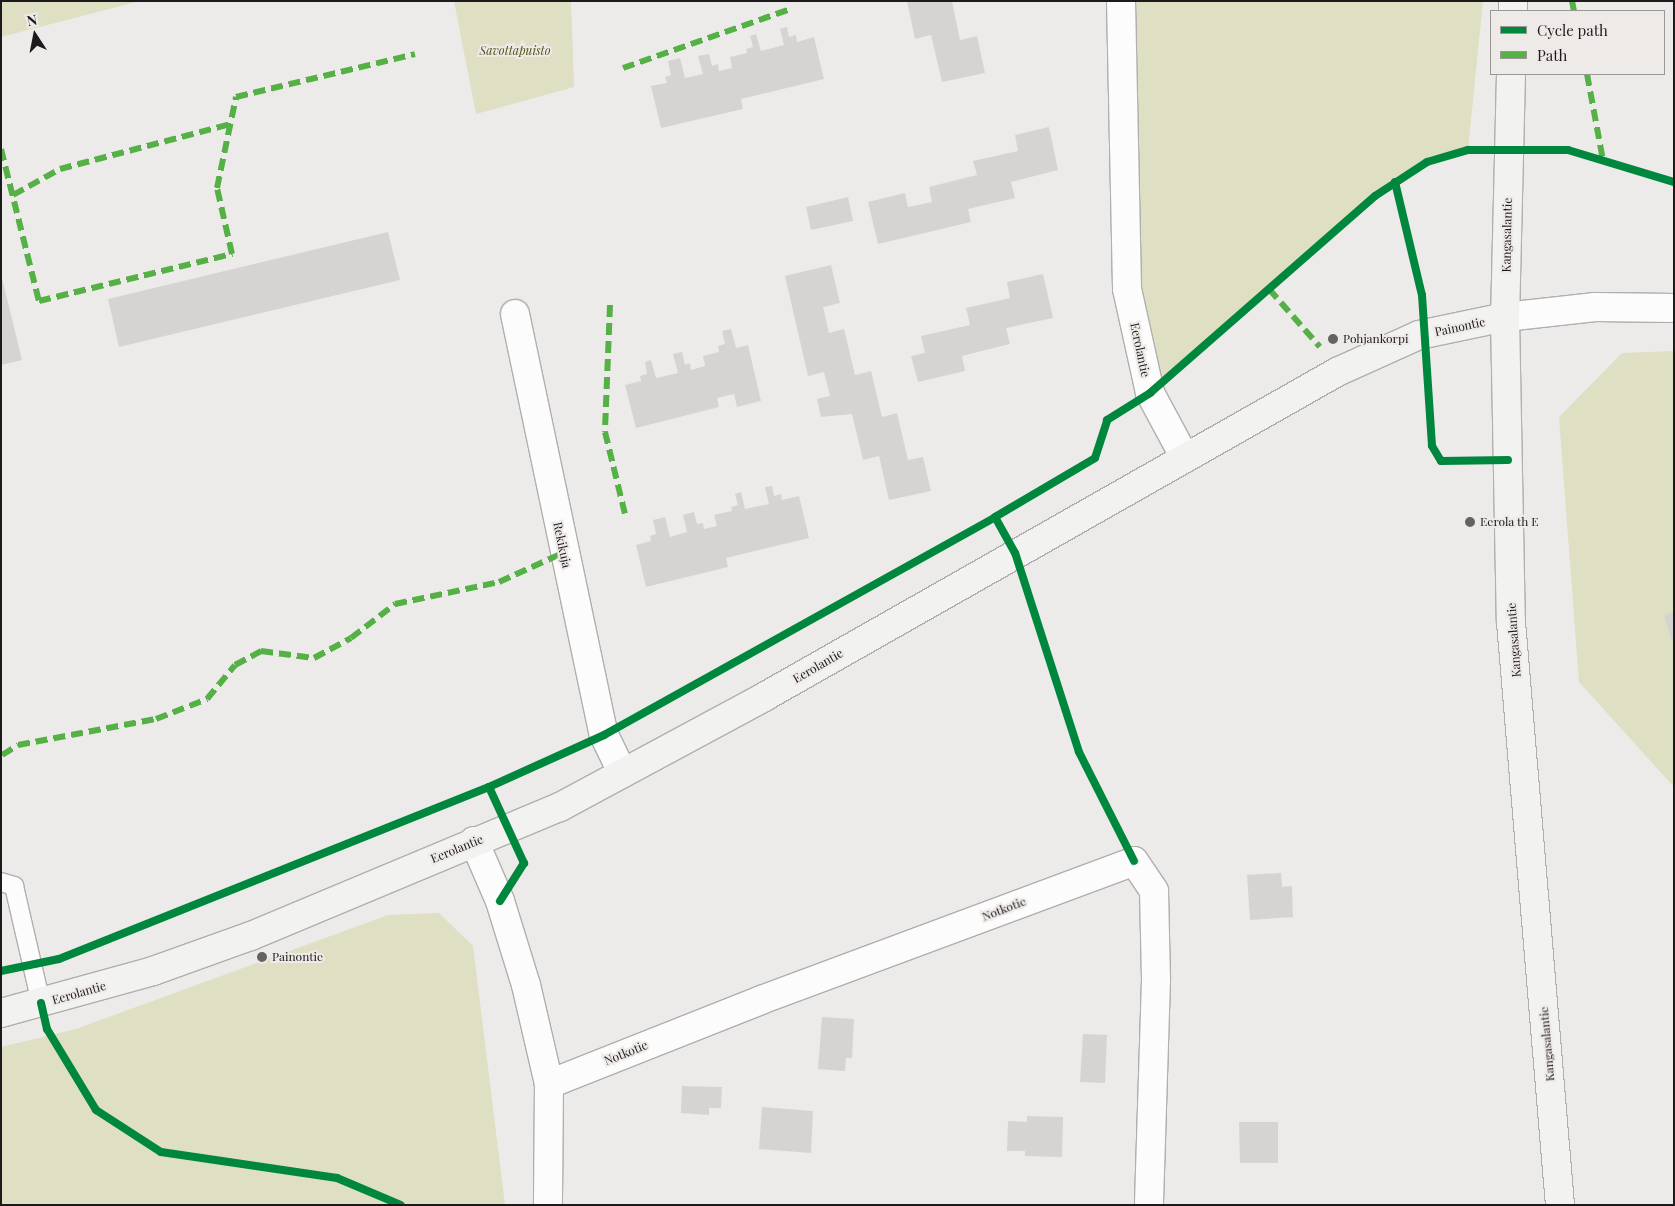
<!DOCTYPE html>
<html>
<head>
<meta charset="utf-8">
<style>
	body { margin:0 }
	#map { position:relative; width:1675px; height:1206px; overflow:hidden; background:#edebe9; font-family:"Playfair Display",serif }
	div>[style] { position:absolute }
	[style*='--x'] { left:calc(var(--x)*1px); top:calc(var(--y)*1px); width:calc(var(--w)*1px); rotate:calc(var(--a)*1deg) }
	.green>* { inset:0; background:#dedfc3 }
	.building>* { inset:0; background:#d6d4d3 }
	.roads { filter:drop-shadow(1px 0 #b0aeae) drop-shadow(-1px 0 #b0aeae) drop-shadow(0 1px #b0aeae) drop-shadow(0 -1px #b0aeae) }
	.lane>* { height:18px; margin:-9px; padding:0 9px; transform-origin:9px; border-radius:9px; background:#fcfcfc }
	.street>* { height:28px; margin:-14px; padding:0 14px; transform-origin:14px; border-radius:14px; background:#fcfcfc }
	.secondary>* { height:28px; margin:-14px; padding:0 14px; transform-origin:14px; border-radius:14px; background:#f2f3f1 }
	.quiet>* { height:6px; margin-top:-3px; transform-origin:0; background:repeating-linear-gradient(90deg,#55b145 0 12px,transparent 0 18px) }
	.cycleway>* { height:8px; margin:-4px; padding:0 4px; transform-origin:4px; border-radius:4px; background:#00873e }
	.dots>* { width:14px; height:14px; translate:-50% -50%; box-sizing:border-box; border:2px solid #eeeae8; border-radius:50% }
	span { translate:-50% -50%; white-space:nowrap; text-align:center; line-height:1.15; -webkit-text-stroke:4px #eeeae8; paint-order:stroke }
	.park-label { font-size:12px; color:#515317; font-style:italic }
	.street-label { font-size:12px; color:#1c1a1a }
	.poi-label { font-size:12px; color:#1c1a1a }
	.left { translate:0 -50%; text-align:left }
	.frame { position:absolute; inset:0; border:2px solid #1c1a1a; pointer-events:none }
	.legend { position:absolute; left:1490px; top:10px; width:175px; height:65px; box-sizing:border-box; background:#eeeae8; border:1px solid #9a9796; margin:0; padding:6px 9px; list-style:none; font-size:15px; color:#1c1a1a }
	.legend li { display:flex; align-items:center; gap:10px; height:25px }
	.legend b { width:25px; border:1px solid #9a9796 }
	.north { position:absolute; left:10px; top:10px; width:50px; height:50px; -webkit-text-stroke:4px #eeeae8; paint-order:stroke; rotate:349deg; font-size:14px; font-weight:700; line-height:20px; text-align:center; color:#1c1a1a }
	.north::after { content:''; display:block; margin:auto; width:18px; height:22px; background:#1c1a1a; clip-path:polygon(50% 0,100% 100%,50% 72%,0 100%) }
</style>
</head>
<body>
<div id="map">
	<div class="green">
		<i style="clip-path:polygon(1px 1px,140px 1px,1px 37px)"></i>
		<i style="clip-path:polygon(454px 1px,571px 1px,574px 87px,476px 114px)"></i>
		<i style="clip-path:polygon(1121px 1px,1483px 1px,1468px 150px,1427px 162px,1375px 196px,1150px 393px,1127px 289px)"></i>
		<i style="clip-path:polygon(1674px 351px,1674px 787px,1579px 682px,1559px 417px,1622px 353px)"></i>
		<i style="clip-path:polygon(439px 913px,473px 946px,505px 1205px,1px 1205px,1px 1047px,76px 1029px,388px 915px)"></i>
	</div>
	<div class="building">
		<i style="clip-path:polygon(907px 1px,952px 1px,960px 40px,977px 36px,985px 73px,942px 82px,931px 35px,915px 39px)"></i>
		<i style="clip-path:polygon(787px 27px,789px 37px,796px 35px,797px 42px,814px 37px,824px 79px,741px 99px,743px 109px,661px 128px,651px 86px,667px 83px,665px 77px,671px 75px,668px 61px,680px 58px,685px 78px,703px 74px,698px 56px,709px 54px,712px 66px,718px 64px,719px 71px,732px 68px,730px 57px,747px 53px,746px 49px,753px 47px,750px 36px,756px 34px,761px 51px,784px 45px,780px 29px)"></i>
		<i style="clip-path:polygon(1049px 127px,1058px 170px,1011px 182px,1015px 198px,968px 209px,971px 222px,878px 244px,868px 202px,905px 193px,908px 207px,932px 202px,929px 187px,977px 175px,973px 161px,1018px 151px,1015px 135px)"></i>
		<i style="clip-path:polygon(848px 197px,853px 221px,811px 230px,806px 207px)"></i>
		<i style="clip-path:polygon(388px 232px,400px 280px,119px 347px,108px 299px)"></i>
		<i style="clip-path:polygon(831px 265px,840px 303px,823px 307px,829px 333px,844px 329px,855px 375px,871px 371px,882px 417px,897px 413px,908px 460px,923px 457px,931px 491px,889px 500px,879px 456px,863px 460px,852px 414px,821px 417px,817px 399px,830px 396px,824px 372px,808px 376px,785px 276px)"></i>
		<i style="clip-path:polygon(1px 274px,22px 360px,1px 365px)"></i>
		<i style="clip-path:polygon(1043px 274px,1053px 318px,1006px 328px,1010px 344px,962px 356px,965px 371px,918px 382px,911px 356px,925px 353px,921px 336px,970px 325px,966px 308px,1010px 298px,1007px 282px)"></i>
		<i style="clip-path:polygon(731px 329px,736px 348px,748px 345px,761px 401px,737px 407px,734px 394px,717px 398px,719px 407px,636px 428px,625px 385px,641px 381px,640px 376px,647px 374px,645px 362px,651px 360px,656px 378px,678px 373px,673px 354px,682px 352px,685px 365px,690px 363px,691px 370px,705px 366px,703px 356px,719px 352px,718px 346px,725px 344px,722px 331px)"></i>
		<i style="clip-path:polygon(772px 486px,774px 496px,781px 494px,782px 500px,799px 496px,809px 538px,726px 558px,728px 567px,646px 587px,636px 545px,651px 541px,650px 536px,656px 534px,653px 520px,665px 517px,670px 537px,687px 532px,683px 515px,694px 512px,697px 524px,703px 523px,704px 529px,717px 526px,714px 515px,732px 511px,731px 507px,738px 505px,735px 494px,741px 492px,745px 509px,769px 504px,765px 487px)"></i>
		<i style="clip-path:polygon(1674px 612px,1674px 641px,1672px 642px,1664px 615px)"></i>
		<i style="clip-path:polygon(1281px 873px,1282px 887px,1292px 886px,1293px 917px,1250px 920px,1247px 875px)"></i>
		<i style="clip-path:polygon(822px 1017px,854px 1019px,852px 1058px,846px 1058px,845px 1071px,818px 1069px)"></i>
		<i style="clip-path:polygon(1083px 1034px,1107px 1035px,1105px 1083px,1080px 1082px)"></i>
		<i style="clip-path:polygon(682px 1086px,722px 1087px,721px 1108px,709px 1108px,709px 1115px,681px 1113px)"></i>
		<i style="clip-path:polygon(762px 1107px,813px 1111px,811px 1153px,759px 1149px)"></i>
		<i style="clip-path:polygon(1027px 1116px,1063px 1117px,1062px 1157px,1025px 1156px,1025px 1151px,1007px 1151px,1008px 1121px,1027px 1122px)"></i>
		<i style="clip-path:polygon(1239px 1122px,1278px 1122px,1278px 1163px,1240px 1163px)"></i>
	</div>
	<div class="roads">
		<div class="lane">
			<i style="--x:1;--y:882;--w:14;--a:17"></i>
			<i style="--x:14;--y:886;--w:120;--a:77"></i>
		</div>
		<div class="street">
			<i style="--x:1121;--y:1;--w:288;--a:88.8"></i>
			<i style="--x:1127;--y:289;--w:107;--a:77.5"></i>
			<i style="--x:1150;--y:393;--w:74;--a:61.7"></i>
			<i style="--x:515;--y:314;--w:430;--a:78.1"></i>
			<i style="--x:604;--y:735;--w:41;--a:64.1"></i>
			<i style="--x:1505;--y:317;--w:91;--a:-6.3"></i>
			<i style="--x:1595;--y:307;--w:79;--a:0.7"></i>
			<i style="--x:474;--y:841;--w:65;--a:66.6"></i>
			<i style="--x:500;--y:901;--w:88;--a:72.8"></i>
			<i style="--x:526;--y:985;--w:102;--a:76.9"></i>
			<i style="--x:549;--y:1084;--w:121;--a:90.5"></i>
			<i style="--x:549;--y:1084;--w:228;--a:-21.6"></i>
			<i style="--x:761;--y:1000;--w:398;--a:-20.4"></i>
			<i style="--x:1134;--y:861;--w:36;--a:56"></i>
			<i style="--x:1154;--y:891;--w:89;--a:88.7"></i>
			<i style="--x:1156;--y:980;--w:225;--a:91.8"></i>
		</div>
		<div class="secondary">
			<i style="--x:1513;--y:11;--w:10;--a:-90"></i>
			<i style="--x:1511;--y:74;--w:243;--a:91.4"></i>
			<i style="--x:1505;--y:317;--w:305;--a:88.9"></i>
			<i style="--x:1511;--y:622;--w:585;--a:85.2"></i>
			<i style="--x:1;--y:1013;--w:158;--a:-15.4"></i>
			<i style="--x:153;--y:971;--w:104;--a:-19.7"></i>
			<i style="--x:251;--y:936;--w:335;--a:-22.7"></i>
			<i style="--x:560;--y:807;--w:232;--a:-28.3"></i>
			<i style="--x:764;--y:697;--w:659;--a:-29.56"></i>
			<i style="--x:1337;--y:372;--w:90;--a:-24.3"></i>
			<i style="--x:1419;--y:335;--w:88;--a:-11.8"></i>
		</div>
	</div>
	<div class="quiet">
		<i style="--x:1572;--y:1;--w:10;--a:79"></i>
		<i style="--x:623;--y:68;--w:178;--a:-19.4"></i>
		<i style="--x:1587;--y:74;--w:87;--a:79.5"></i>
		<i style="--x:1;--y:149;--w:157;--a:76"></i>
		<i style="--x:39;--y:301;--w:199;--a:-13.7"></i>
		<i style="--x:232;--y:254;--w:68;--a:-102.8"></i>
		<i style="--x:217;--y:188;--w:93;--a:-78.2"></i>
		<i style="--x:236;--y:97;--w:184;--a:-13.5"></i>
		<i style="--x:13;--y:195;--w:54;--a:-29"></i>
		<i style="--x:60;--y:169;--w:176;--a:-14.8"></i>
		<i style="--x:1269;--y:289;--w:77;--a:48.7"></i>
		<i style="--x:610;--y:305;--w:127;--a:92.3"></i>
		<i style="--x:605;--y:432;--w:84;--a:76.3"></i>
		<i style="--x:2;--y:755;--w:19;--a:-32"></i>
		<i style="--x:18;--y:745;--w:140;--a:-10.7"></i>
		<i style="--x:156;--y:719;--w:55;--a:-21.4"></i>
		<i style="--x:207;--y:699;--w:44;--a:-50.5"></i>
		<i style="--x:235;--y:665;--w:30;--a:-28"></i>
		<i style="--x:261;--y:651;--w:53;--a:7.5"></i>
		<i style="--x:314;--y:658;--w:42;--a:-28.4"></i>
		<i style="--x:351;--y:638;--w:56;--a:-37.7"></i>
		<i style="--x:395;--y:604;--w:106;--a:-11.9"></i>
		<i style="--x:499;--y:582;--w:70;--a:-24.4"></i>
	</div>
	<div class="cycleway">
		<i style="--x:1395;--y:182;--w:116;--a:76.6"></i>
		<i style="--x:1422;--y:295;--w:151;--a:86.2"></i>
		<i style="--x:1432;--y:446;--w:17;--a:59"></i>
		<i style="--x:1441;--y:461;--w:67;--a:-0.9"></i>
		<i style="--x:489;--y:787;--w:84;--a:65.3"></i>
		<i style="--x:524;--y:863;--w:45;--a:122.3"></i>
		<i style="--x:1134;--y:861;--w:122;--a:-116.8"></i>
		<i style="--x:1079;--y:752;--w:209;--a:-107.8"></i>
		<i style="--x:1015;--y:553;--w:41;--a:-119.1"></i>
		<i style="--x:995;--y:517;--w:116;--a:-30.5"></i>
		<i style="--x:1095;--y:458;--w:40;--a:-72"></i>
		<i style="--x:1107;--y:420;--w:51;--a:-32.1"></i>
		<i style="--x:1150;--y:393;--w:299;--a:-41.2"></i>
		<i style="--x:1375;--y:196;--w:62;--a:-33.2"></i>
		<i style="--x:1427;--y:162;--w:43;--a:-16.3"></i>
		<i style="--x:1468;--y:150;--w:100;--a:0"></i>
		<i style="--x:1568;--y:150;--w:111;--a:16.8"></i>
		<i style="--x:1;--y:971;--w:59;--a:-11.7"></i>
		<i style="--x:59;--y:959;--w:463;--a:-21.8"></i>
		<i style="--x:489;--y:787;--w:126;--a:-24.3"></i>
		<i style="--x:604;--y:735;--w:448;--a:-29.1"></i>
		<i style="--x:41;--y:1003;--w:27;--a:77"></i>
		<i style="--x:47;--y:1029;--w:95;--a:58.8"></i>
		<i style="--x:96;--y:1110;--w:77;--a:32.9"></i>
		<i style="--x:161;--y:1152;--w:178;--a:8.4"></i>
		<i style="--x:337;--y:1178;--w:69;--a:22.9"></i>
	</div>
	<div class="dots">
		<i style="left:1333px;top:339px;background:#656362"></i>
		<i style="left:1470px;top:522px;background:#656362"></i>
		<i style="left:262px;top:957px;background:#656362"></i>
	</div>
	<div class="park-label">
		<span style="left:515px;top:51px">Savottapuisto</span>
	</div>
	<div class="street-label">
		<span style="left:1507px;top:235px;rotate:-89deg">Kangasalantie</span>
		<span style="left:1460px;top:327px;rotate:-12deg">Painontie</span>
		<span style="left:1140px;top:350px;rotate:78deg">Eerolantie</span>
		<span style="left:562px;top:545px;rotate:78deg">Rekikuja</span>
		<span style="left:1514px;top:640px;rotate:-94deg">Kangasalantie</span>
		<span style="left:818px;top:666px;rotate:-30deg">Eerolantie</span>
		<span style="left:457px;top:849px;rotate:-22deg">Eerolantie</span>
		<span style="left:1004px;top:909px;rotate:-21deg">Notkotie</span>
		<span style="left:79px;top:993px;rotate:-16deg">Eerolantie</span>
		<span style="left:1547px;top:1044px;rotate:-95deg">Kangasalantie</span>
		<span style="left:626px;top:1053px;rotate:-22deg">Notkotie</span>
	</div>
	<div class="poi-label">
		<span class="left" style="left:1343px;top:339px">Pohjankorpi</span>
		<span class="left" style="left:1480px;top:522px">Eerola th E</span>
		<span class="left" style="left:272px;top:957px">Painontie</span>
	</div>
	<div class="frame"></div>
	<ul class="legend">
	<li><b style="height:6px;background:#00873e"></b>Cycle path</li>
	<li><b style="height:6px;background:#55b145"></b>Path</li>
	</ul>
	<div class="north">N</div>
</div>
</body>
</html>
